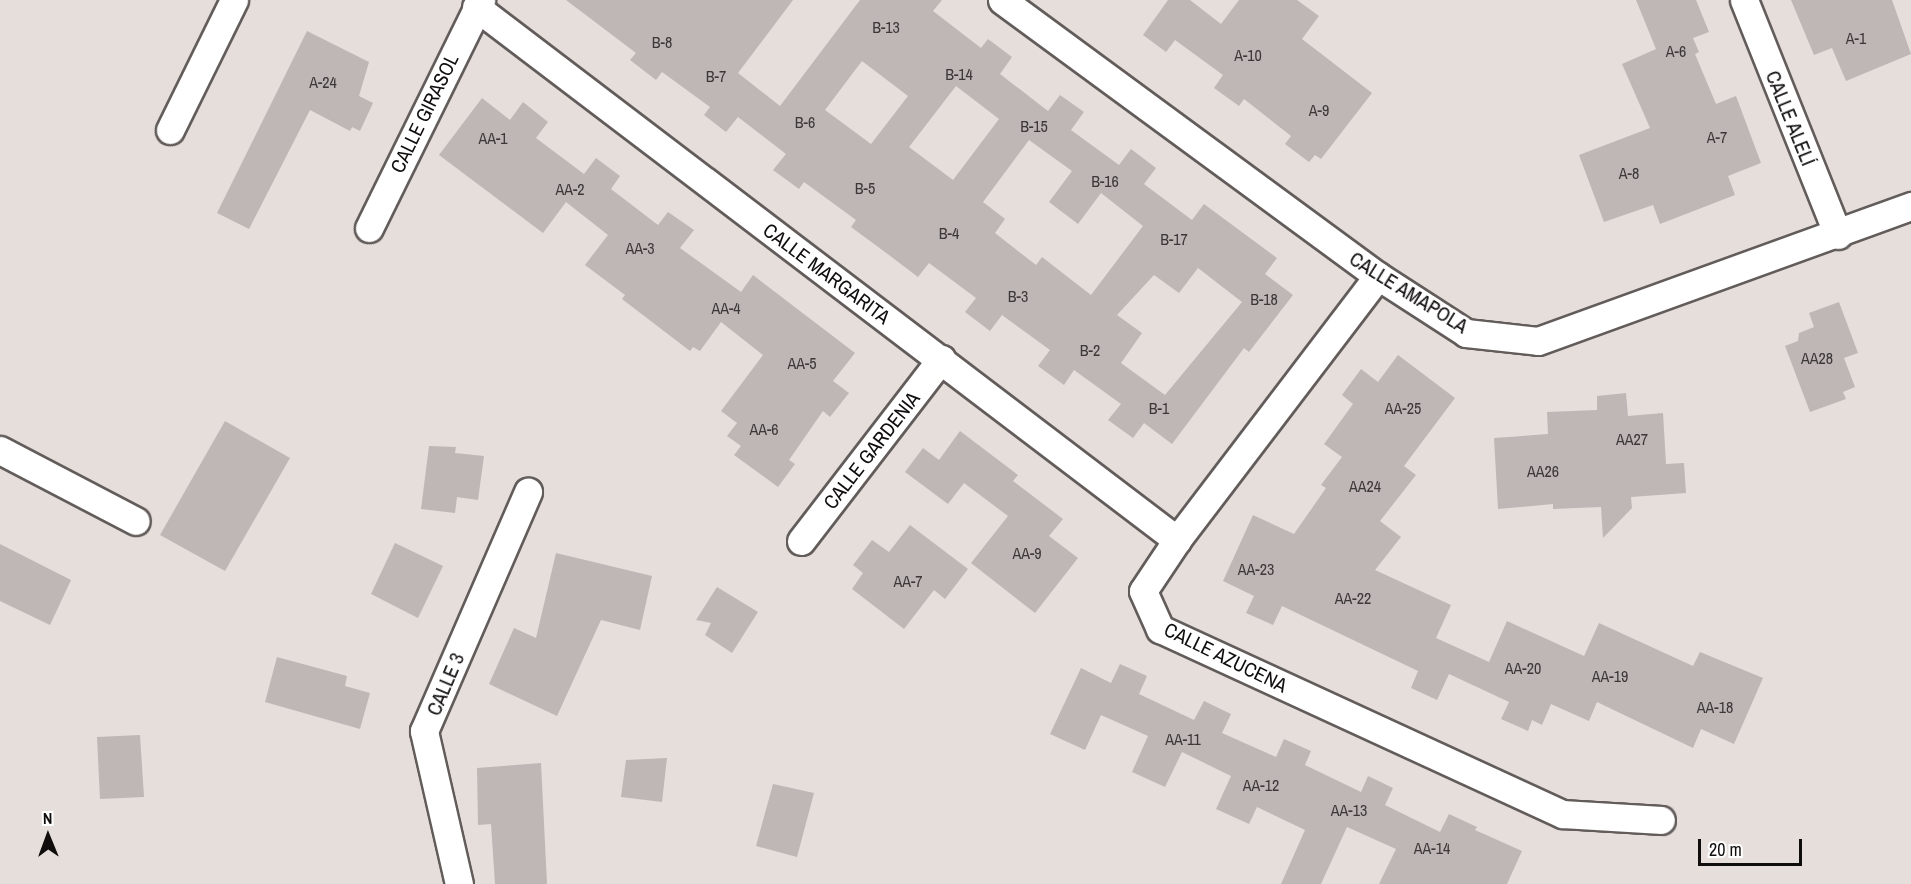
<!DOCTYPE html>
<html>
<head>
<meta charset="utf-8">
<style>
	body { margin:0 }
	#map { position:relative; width:1911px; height:884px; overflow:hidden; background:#e5dedb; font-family:"Archivo Narrow",sans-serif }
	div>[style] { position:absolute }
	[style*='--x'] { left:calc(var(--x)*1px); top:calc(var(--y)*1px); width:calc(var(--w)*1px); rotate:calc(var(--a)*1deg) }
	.building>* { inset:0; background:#beb7b6 }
	.roads { filter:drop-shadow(2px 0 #625c5a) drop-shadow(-2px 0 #625c5a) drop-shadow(0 2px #625c5a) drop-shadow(0 -2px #625c5a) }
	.street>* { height:27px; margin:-13.5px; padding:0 13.5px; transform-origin:13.5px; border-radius:13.5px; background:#fff }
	span { translate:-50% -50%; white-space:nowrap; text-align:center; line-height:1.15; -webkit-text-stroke:5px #fff; paint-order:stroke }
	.number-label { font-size:16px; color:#3c3837 }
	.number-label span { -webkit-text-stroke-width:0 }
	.street-label { font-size:20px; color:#100d0d }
	.north { position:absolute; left:18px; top:806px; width:60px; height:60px; -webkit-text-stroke:4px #fff; paint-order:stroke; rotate:359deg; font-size:16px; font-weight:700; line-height:24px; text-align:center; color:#100d0d }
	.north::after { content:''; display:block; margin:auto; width:21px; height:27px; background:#100d0d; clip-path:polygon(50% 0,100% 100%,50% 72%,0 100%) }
	.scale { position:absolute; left:1698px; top:839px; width:104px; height:27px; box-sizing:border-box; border:3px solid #100d0d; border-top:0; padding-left:8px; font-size:18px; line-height:21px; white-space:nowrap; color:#100d0d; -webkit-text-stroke:4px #fff; paint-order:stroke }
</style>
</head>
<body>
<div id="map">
	<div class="building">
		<i style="clip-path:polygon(evenodd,566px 0,793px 0,738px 73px,780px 106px,860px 0,942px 0,933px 11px,981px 48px,988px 39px,1012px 57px,1000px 74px,1048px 111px,1060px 95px,1084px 112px,1071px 130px,1119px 165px,1131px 149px,1156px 168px,1144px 184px,1192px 220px,1204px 204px,1254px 241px,1277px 258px,1265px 274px,1293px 295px,1249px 352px,1244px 348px,1172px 444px,1144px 423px,1133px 438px,1108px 420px,1121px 404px,1074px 370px,1064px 385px,1038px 366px,1050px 350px,1002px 315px,990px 331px,965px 312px,976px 298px,929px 263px,918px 277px,889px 255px,851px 227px,856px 220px,804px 182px,799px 189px,773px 170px,786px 154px,738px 117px,726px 132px,704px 115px,710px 107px,662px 72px,656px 80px,630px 60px,636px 53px,566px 0,862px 61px,908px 96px,871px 144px,825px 110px,862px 61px,566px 0,956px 86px,999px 119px,953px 180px,909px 147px,956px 86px,566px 0,1029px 140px,1072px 171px,1049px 202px,1078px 224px,1101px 193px,1143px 226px,1091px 295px,1042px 257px,1036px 265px,995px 233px,1005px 219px,983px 202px,1029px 140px,566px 0,1198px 268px,1242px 302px,1165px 395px,1121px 363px,1142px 333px,1117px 315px,1154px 275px,1179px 293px,1198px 268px)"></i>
		<i style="clip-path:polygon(1168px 0,1190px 0,1221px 24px,1239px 0,1297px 0,1319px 16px,1302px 39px,1372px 93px,1321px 159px,1315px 155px,1309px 162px,1285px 144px,1291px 136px,1244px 99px,1239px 106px,1214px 88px,1223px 75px,1175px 40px,1166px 52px,1143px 35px)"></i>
		<i style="clip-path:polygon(1636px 0,1696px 0,1709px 32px,1693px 38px,1699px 52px,1695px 54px,1716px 104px,1736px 96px,1761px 163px,1728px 176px,1735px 195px,1660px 224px,1653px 205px,1604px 222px,1579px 155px,1650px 128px,1622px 64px,1656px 49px)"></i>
		<i style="clip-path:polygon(1791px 0,1892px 0,1911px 54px,1846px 81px,1832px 48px,1814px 55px)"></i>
		<i style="clip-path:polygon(307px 31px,369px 62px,359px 96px,373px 103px,360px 131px,352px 127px,350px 131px,310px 110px,249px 229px,217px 213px)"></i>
		<i style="clip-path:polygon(482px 98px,510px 120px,523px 102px,548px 122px,536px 138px,584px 174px,596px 158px,620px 176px,611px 189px,658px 225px,668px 212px,694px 230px,680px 248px,741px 292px,753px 275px,855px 353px,833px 381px,849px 393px,830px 417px,823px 411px,789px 460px,795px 464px,778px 487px,734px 455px,741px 446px,727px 436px,737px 423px,721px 411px,763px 355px,721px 322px,700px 351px,693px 347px,690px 351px,622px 299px,625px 295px,585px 265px,608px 235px,566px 202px,543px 233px,439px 155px)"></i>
		<i style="clip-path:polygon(1839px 302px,1858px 353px,1844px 358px,1855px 387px,1843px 392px,1846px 399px,1810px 412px,1785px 346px,1798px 341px,1799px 333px,1814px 327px,1809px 313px)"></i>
		<i style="clip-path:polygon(1398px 355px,1455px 398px,1404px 466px,1416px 475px,1380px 521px,1401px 537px,1375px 570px,1451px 605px,1436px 638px,1489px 662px,1507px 621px,1584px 656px,1599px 623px,1693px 666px,1700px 652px,1763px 678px,1734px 744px,1701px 729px,1693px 748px,1597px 702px,1589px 721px,1551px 704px,1542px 725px,1532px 720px,1528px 731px,1501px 719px,1509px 702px,1449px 674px,1437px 700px,1411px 688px,1418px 671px,1282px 606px,1273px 625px,1246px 613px,1254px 596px,1223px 581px,1253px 515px,1294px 534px,1326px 488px,1321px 485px,1342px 457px,1324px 444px,1353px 404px,1342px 395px,1361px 369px,1378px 382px)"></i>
		<i style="clip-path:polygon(1626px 393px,1628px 416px,1663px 413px,1666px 464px,1684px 463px,1686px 493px,1631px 497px,1632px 508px,1603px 538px,1601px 507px,1553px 509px,1553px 504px,1498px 509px,1494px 438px,1548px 434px,1547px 412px,1597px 410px,1597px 396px)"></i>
		<i style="clip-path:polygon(225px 421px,290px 458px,225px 571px,160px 535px)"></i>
		<i style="clip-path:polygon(960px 431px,1018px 475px,1013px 481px,1063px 519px,1049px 536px,1078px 558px,1035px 613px,971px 563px,1008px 516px,964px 483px,948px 504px,905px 472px,923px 448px,939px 460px)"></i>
		<i style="clip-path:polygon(429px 446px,456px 447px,455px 453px,484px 456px,478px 500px,457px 497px,455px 513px,421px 509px)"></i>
		<i style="clip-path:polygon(910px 525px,968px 569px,945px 599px,934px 590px,904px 629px,852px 589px,863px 573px,853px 565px,872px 540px,889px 552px)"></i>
		<i style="clip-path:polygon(395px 543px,443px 566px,418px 618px,371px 594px)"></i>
		<i style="clip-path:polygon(0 544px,71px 580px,50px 625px,0 601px)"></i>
		<i style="clip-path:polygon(556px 553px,652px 576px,640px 630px,601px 620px,557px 716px,489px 684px,514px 628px,536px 638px)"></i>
		<i style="clip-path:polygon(717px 587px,758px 612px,732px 653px,705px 635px,711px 623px,696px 620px)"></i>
		<i style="clip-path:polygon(277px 657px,347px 676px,345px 686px,370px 693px,360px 729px,265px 702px)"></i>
		<i style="clip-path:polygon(1120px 664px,1147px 676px,1139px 694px,1194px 720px,1204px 701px,1231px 714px,1222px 733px,1276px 757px,1284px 739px,1311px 751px,1305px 765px,1361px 792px,1368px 776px,1393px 788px,1385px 805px,1440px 832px,1449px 814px,1477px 827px,1475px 830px,1522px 851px,1507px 884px,1379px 884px,1396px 849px,1347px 827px,1321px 884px,1281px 884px,1305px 830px,1257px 807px,1249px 824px,1216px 809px,1231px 776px,1182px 752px,1165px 787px,1132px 772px,1148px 736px,1101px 715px,1085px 750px,1050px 734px,1081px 668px,1111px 683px)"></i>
		<i style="clip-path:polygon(140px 735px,144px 797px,100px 799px,97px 737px)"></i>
		<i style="clip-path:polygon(667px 758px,662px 802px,621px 797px,626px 760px)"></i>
		<i style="clip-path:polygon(541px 763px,547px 884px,495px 884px,491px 824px,478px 825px,477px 768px)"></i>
		<i style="clip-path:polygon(773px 784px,814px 793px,797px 857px,756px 846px)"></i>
	</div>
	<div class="roads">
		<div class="street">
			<i style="--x:1002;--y:0;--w:466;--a:36.3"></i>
			<i style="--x:1378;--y:276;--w:105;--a:32.9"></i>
			<i style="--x:1466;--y:333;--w:72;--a:6.3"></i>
			<i style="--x:1538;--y:341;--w:397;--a:-19.9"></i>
			<i style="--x:1744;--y:0;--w:253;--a:68.2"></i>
			<i style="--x:476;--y:7;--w:881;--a:37.25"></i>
			<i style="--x:170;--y:130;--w:145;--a:-63.8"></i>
			<i style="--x:369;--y:228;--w:254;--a:-63.8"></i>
			<i style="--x:1378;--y:276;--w:332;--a:127.3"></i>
			<i style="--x:1177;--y:540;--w:61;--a:123.7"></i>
			<i style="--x:1143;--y:591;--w:42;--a:65.9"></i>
			<i style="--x:1160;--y:629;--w:443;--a:24.7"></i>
			<i style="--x:1563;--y:814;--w:98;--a:3.5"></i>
			<i style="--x:0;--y:450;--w:153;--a:27.6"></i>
			<i style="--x:801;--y:541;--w:230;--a:-52.4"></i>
			<i style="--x:459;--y:884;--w:157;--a:-102.9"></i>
			<i style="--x:424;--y:731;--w:261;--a:-66.5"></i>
		</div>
	</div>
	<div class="number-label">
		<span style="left:886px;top:27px">B-13</span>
		<span style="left:1856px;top:38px">A-1</span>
		<span style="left:662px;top:42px">B-8</span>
		<span style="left:1676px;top:51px">A-6</span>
		<span style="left:1248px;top:55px">A-10</span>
		<span style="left:959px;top:74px">B-14</span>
		<span style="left:716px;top:76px">B-7</span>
		<span style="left:323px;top:82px">A-24</span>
		<span style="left:1319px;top:110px">A-9</span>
		<span style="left:805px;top:122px">B-6</span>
		<span style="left:1034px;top:126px">B-15</span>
		<span style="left:1717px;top:137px">A-7</span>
		<span style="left:493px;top:138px">AA-1</span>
		<span style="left:1629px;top:173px">A-8</span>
		<span style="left:1105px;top:181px">B-16</span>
		<span style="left:865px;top:188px">B-5</span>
		<span style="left:570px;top:189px">AA-2</span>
		<span style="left:949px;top:233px">B-4</span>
		<span style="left:1174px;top:239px">B-17</span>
		<span style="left:640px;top:248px">AA-3</span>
		<span style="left:1018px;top:296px">B-3</span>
		<span style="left:1264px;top:299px">B-18</span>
		<span style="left:726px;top:308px">AA-4</span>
		<span style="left:1090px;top:350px">B-2</span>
		<span style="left:1817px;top:358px">AA28</span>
		<span style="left:802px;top:363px">AA-5</span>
		<span style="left:1159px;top:408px">B-1</span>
		<span style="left:1403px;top:408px">AA-25</span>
		<span style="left:764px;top:429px">AA-6</span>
		<span style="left:1632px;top:439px">AA27</span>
		<span style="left:1543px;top:471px">AA26</span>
		<span style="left:1365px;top:486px">AA24</span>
		<span style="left:1027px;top:553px">AA-9</span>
		<span style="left:1256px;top:569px">AA-23</span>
		<span style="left:908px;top:581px">AA-7</span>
		<span style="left:1353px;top:598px">AA-22</span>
		<span style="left:1523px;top:668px">AA-20</span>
		<span style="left:1610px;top:676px">AA-19</span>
		<span style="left:1715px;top:707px">AA-18</span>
		<span style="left:1183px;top:739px">AA-11</span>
		<span style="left:1261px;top:785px">AA-12</span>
		<span style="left:1349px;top:810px">AA-13</span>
		<span style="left:1432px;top:848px">AA-14</span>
	</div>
	<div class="street-label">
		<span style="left:424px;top:113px;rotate:-64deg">CALLE GIRASOL</span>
		<span style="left:1791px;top:118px;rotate:68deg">CALLE ALELÍ</span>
		<span style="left:827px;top:273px;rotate:37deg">CALLE MARGARITA</span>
		<span style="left:1409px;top:292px;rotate:32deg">CALLE AMAPOLA</span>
		<span style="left:871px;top:450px;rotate:-52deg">CALLE GARDENIA</span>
		<span style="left:1226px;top:657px;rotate:26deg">CALLE AZUCENA</span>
		<span style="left:445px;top:684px;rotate:-67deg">CALLE 3</span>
	</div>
	<div class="north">N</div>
	<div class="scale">20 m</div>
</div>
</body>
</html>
